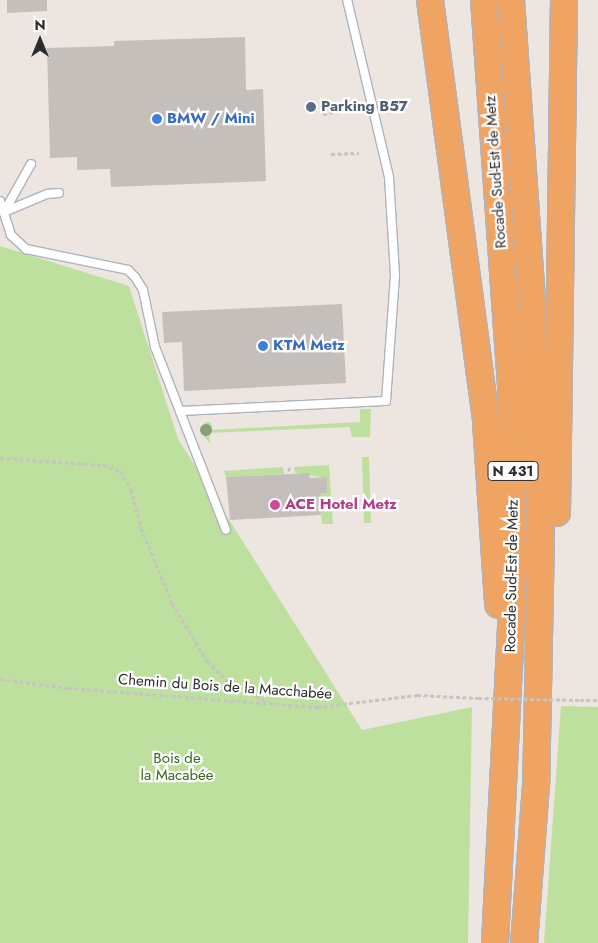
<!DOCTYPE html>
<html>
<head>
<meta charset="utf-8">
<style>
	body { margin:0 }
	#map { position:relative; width:598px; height:943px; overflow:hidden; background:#ede5df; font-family:Jost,sans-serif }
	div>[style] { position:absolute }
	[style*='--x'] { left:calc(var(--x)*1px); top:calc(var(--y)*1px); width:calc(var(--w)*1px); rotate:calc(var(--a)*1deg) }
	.green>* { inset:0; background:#bee09e }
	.building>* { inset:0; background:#c5bfbb }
	.path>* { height:3px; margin-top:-1.5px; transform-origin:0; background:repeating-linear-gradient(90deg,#c4c4c4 0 4px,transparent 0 6.5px) }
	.roads { filter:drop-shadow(1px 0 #afb3bb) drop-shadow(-1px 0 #afb3bb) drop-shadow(0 1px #afb3bb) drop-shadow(0 -1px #afb3bb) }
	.service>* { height:8px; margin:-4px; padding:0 4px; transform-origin:4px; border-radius:4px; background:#fff }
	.trunk>* { height:26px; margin:-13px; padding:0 13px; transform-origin:13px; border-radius:13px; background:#f0a463 }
	.path-bridge>* { height:3px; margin-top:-1.5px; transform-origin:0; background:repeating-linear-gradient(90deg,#c4c4c4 0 4px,transparent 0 6.5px) }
	.trees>* { width:12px; height:12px; margin:-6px; border-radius:50%; background:#899f75 }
	.dots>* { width:14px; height:14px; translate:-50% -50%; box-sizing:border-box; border:2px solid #fff; border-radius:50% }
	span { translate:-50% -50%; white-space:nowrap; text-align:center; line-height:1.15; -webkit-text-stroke:4.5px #fff; paint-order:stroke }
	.shield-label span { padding:1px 4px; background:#fff; border:1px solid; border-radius:4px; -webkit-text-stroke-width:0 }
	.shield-label { font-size:14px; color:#2c2c2c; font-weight:700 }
	.service-label { font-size:15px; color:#4e5e75; font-weight:700 }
	.left { translate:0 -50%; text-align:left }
	.shop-label { font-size:15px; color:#366cbe; font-weight:700 }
	.street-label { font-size:15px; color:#2c2c2c }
	.hotel-label { font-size:15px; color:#b23c85; font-weight:700 }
	.park-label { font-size:15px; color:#37661e }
	.north { position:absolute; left:15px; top:15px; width:50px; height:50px; -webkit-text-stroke:4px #fff; paint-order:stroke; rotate:0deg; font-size:14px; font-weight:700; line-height:20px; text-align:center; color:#2c2c2c }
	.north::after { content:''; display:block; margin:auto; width:18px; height:22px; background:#2c2c2c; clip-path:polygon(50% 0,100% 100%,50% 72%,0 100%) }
</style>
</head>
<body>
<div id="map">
	<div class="green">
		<i style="clip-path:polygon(0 246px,129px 286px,178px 439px,362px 730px,472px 707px,468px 943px,0 943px)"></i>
		<i style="clip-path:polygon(360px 409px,371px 409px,370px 437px,352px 437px,350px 427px,209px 433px,210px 444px,201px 432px,205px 422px,211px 422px,212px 430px,360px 422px)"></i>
		<i style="clip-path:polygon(362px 457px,369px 457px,371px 523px,364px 523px)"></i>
		<i style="clip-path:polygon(329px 465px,333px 524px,322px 524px,320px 494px,327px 493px,327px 478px,295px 473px,294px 467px)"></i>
		<i style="clip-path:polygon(283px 467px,284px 474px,226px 477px,224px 471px)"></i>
		<i style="clip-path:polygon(561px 706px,598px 707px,598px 943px,544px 943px)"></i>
	</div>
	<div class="building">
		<i style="clip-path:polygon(7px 0,47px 0,47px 11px,7px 13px)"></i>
		<i style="clip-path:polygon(245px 37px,246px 90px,263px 89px,266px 181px,111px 187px,110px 169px,77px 170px,77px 157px,50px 158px,47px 48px,114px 46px,114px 41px)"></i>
		<i style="clip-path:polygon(342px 304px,346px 383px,184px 391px,182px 342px,164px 343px,162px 312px)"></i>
		<i style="clip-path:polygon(309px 473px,310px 478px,327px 477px,327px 493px,320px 494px,321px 515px,230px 520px,226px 477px)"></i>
	</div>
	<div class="path">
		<i style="--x:323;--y:114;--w:23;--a:-10"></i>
		<i style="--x:331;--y:154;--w:28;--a:-2"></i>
		<i style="--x:0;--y:458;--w:103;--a:3.9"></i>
		<i style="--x:103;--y:465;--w:18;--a:19"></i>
		<i style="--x:120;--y:471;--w:21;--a:59"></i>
		<i style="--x:131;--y:489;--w:40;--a:75.6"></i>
		<i style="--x:141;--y:528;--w:81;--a:67.5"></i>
		<i style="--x:172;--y:603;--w:68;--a:58.9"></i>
		<i style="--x:207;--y:661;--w:28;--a:44"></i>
		<i style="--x:227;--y:680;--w:42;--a:28.4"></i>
		<i style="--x:289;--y:467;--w:7;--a:82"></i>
		<i style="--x:0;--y:679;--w:69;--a:7.5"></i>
		<i style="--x:68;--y:688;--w:250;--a:4.4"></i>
		<i style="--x:317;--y:707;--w:101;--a:-6.8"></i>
		<i style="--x:417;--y:695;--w:61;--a:2.8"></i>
		<i style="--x:580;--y:700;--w:18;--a:0"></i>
	</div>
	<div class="roads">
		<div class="service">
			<i style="--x:0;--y:201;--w:36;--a:72"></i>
			<i style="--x:11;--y:235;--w:21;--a:43"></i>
			<i style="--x:26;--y:249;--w:104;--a:11.6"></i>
			<i style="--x:128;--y:270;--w:10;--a:45"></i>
			<i style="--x:135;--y:277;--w:15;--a:58"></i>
			<i style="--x:143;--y:290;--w:58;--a:78.1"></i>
			<i style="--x:155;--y:347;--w:196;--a:68.8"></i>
			<i style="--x:4;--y:212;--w:47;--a:-22.7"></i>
			<i style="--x:47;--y:194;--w:12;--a:-5"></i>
			<i style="--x:4;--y:212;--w:55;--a:-60.6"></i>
			<i style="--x:180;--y:411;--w:206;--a:-2.8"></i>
			<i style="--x:386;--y:401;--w:126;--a:-85.9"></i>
			<i style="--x:395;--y:275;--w:98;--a:-93.5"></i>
			<i style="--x:389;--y:177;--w:182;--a:-103.3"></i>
		</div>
		<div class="trunk">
			<i style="--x:430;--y:0;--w:426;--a:82.4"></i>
			<i style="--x:486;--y:422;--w:183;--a:86.2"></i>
			<i style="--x:484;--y:0;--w:389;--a:86"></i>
			<i style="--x:511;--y:388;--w:180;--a:89"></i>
			<i style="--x:514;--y:568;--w:375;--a:92.9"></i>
			<i style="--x:511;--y:0;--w:284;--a:86"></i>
			<i style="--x:531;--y:283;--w:251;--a:87.7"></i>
			<i style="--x:541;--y:534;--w:251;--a:91.1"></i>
			<i style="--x:536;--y:785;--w:158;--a:94.3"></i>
			<i style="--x:557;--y:513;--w:513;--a:-89.22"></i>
		</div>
	</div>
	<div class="path-bridge">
		<i style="--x:478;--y:698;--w:102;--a:1.1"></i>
	</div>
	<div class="trees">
		<i style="left:206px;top:430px"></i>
	</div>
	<div class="dots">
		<i style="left:311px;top:107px;background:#5c6f8a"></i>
		<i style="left:157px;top:119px;background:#3f7fe0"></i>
		<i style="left:263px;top:346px;background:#3f7fe0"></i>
		<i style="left:275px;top:505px;background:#d1479c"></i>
	</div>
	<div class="shield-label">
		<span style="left:513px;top:471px">N 431</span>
	</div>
	<div class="service-label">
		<span class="left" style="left:321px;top:107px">Parking B57</span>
	</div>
	<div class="shop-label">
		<span class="left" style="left:167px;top:119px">BMW / Mini</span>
		<span class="left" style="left:273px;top:346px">KTM Metz</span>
	</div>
	<div class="street-label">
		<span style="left:496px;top:172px;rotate:-94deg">Rocade Sud-Est de Metz</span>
		<span style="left:512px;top:576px;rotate:-89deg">Rocade Sud-Est de Metz</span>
		<span style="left:225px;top:687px;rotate:4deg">Chemin du Bois de la Macchabée</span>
	</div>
	<div class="hotel-label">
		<span class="left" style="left:285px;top:505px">ACE Hotel Metz</span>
	</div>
	<div class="park-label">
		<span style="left:177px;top:767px">Bois de<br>la Macabée</span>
	</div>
	<div class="north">N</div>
</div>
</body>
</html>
